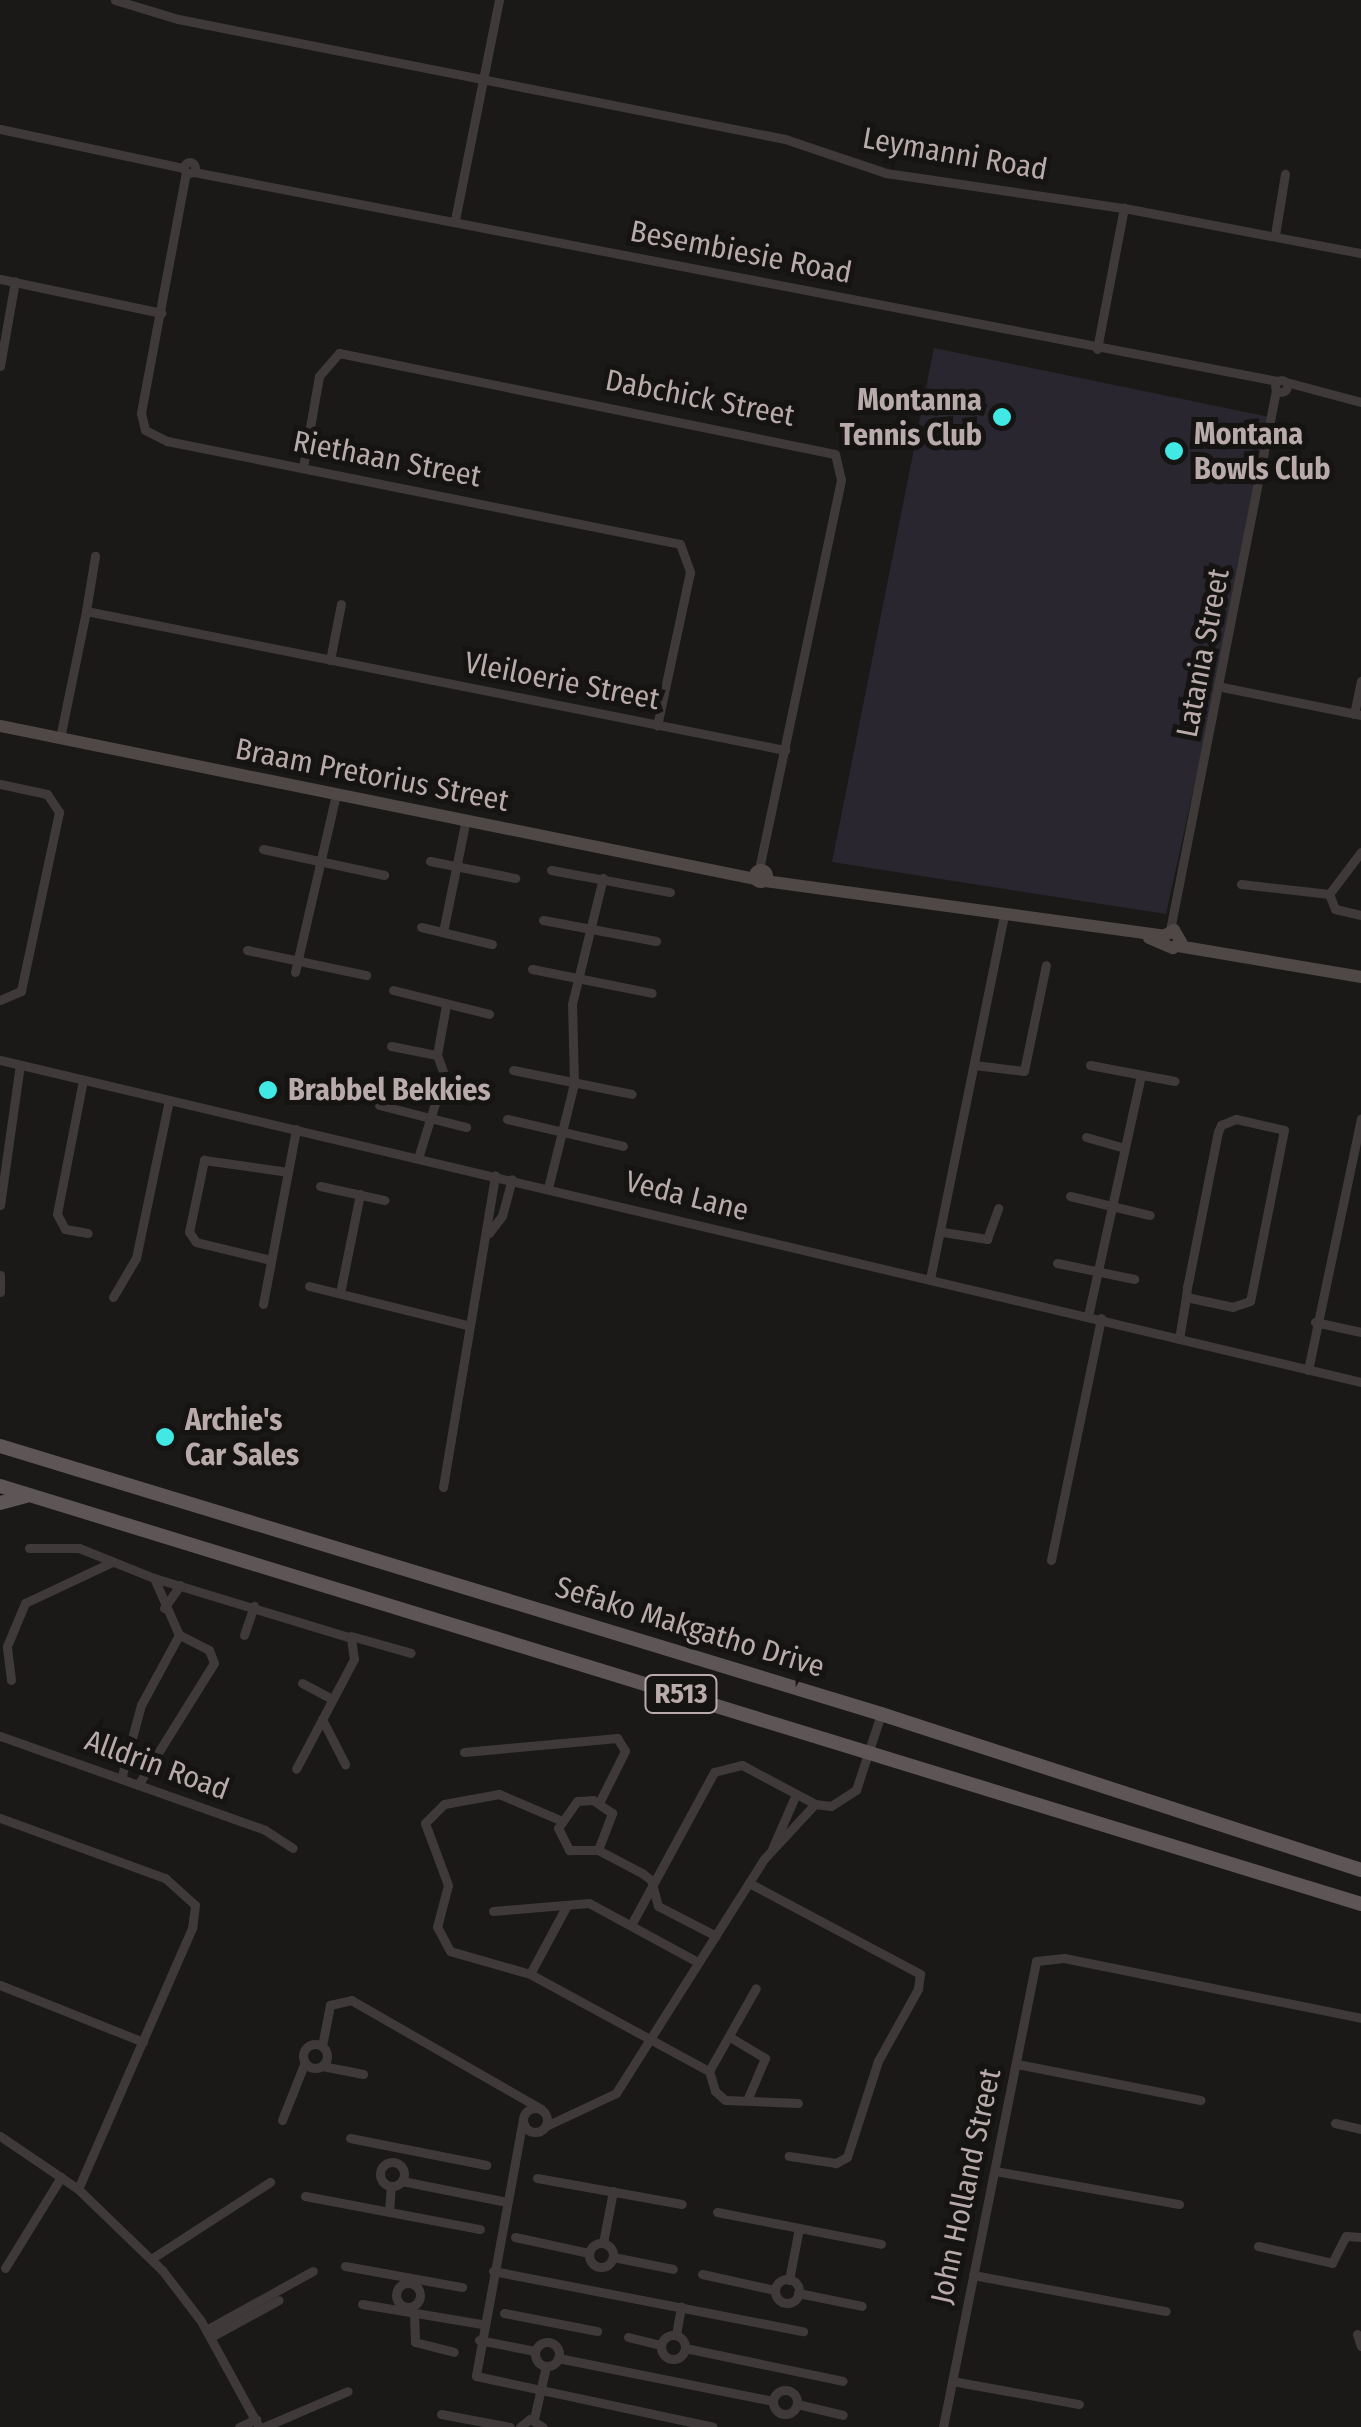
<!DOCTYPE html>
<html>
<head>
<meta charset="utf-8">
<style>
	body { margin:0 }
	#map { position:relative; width:1361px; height:2427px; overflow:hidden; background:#1a1918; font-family:"Fira Sans Condensed",sans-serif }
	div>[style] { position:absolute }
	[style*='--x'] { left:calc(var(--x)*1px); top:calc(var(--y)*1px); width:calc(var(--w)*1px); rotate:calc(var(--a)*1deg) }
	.green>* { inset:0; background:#2a262f }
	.street>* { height:9px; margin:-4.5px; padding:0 4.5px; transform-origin:4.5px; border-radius:4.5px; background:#3f3a39 }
	.street>.ring { margin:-4.5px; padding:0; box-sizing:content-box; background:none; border:9px solid #3f3a39; border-radius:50% }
	.secondary>* { height:12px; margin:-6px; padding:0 6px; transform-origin:6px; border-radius:6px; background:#4f4847 }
	.secondary>.ring { margin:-6px; padding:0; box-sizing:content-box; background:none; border:12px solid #4f4847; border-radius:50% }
	.primary>* { height:14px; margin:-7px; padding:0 7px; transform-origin:7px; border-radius:7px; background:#5e5656 }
	.dots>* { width:28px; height:28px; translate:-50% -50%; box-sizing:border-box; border:5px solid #151413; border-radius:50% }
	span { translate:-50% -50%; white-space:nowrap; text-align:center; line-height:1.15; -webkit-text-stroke:10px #151413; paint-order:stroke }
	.shield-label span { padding:2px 8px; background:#151413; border:2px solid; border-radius:8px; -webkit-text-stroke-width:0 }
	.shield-label { font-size:28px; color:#b9abab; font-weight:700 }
	.street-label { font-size:30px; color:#b9abab }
	.poi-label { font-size:30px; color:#b9abab; font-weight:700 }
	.right { translate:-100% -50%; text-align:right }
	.left { translate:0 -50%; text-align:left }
</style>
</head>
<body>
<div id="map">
	<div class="green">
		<i style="clip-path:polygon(934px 348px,1275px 418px,1166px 914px,832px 862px)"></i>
	</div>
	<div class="street">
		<i style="--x:115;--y:0;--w:66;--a:16.8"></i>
		<i style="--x:178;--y:19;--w:619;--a:11.18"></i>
		<i style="--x:785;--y:139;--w:107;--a:18.6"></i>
		<i style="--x:886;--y:173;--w:241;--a:8.4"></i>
		<i style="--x:1124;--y:208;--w:241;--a:10.8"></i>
		<i style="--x:0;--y:129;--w:188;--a:12"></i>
		<i class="ring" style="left:184.5px;top:162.5px;width:2px;height:2px"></i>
		<i style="--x:186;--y:172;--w:245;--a:100.6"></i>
		<i style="--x:141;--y:413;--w:17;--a:77"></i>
		<i style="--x:145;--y:430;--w:25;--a:27"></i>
		<i style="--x:167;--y:441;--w:523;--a:11.35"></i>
		<i style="--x:680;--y:544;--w:30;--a:70"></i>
		<i style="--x:690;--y:572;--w:157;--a:102.1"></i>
		<i style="--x:194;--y:172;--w:1103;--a:10.92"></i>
		<i style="--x:455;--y:220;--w:224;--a:-78.7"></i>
		<i style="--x:1275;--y:235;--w:62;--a:-80.7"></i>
		<i style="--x:0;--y:279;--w:165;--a:11.9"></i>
		<i style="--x:1097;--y:349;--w:144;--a:-79.2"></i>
		<i style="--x:0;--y:366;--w:86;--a:-80"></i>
		<i class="ring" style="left:1275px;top:380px;width:3px;height:3px"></i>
		<i style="--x:1286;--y:382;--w:78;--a:14.9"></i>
		<i style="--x:303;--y:467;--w:92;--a:-80"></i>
		<i style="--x:319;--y:376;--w:30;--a:-49"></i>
		<i style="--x:339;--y:353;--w:506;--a:11.51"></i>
		<i style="--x:835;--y:454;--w:27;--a:77"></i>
		<i style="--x:841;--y:480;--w:399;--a:101.9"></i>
		<i style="--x:86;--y:611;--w:56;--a:-80.7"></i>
		<i style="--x:330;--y:660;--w:57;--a:-78.9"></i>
		<i style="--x:1222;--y:687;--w:142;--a:11.4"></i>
		<i style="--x:1354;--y:714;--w:34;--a:-78"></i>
		<i style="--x:60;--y:738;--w:130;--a:-78.4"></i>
		<i style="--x:86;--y:611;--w:713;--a:11.25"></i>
		<i style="--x:0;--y:784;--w:48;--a:12"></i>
		<i style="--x:47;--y:794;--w:22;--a:56"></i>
		<i style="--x:59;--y:812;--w:183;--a:102"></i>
		<i style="--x:21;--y:991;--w:23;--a:157"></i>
		<i style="--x:263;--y:849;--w:124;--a:12.1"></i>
		<i style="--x:1361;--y:852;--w:53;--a:127.3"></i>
		<i style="--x:1329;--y:894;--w:16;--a:68"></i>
		<i style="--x:1335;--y:909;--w:27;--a:13"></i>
		<i style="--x:430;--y:861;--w:87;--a:11.3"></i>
		<i style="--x:551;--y:870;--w:121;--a:10.5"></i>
		<i style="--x:1241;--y:884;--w:89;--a:6.5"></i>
		<i style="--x:543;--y:920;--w:115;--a:10.5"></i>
		<i style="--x:421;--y:927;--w:73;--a:13.5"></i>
		<i style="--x:1170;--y:930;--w:550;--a:-78.89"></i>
		<i style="--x:443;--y:932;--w:115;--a:-78.5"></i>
		<i style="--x:247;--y:950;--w:122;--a:11.9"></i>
		<i style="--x:532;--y:969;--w:122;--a:11.3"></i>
		<i style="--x:295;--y:972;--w:183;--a:-77"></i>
		<i style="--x:393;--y:990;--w:99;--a:14"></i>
		<i style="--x:391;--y:1046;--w:47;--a:11.1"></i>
		<i style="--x:0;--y:1060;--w:1399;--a:13.31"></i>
		<i style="--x:974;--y:1065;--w:50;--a:6.8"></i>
		<i style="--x:1024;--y:1071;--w:108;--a:-78.3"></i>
		<i style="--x:1090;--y:1065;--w:86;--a:10.7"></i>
		<i style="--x:513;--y:1070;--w:121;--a:11.4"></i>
		<i style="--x:83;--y:1080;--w:136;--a:101"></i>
		<i style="--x:57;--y:1214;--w:17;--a:62"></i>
		<i style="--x:65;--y:1229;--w:23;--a:10"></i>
		<i style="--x:379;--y:1105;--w:90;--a:14.2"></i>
		<i style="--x:507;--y:1119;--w:119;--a:13.1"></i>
		<i style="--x:1086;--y:1137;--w:40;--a:16"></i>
		<i style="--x:419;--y:1155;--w:85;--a:-72.8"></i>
		<i style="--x:444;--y:1074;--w:20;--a:-110"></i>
		<i style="--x:437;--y:1055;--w:51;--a:-79.8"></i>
		<i style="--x:320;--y:1186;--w:66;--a:12.3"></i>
		<i style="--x:548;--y:1188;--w:107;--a:-76"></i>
		<i style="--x:574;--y:1084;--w:80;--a:-91.4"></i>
		<i style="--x:572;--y:1004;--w:130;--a:-76.2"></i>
		<i style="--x:1070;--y:1196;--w:82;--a:13.4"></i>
		<i style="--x:0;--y:1205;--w:141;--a:-81.9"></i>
		<i style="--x:943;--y:1232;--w:45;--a:9"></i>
		<i style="--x:987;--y:1239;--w:33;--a:-70"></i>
		<i style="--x:489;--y:1233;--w:21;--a:-53"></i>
		<i style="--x:502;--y:1216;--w:38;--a:-75"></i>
		<i style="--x:271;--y:1260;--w:77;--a:-166.5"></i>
		<i style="--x:196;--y:1242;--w:12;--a:-125"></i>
		<i style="--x:189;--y:1232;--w:74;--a:-78.2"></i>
		<i style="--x:204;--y:1160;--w:85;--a:8.1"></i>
		<i style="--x:1057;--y:1263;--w:79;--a:11.7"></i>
		<i style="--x:0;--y:1275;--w:17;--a:90"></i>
		<i style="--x:930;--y:1279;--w:372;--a:-78.5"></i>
		<i style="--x:309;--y:1286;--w:163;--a:13.9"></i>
		<i style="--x:340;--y:1293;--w:101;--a:-78.6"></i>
		<i style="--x:113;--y:1297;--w:45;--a:-59.5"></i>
		<i style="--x:136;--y:1258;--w:161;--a:-78.2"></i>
		<i style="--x:263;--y:1304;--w:178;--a:-79.3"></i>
		<i style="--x:1088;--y:1316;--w:247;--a:-77.6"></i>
		<i style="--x:1315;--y:1322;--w:47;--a:12.3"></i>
		<i style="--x:1179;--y:1339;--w:43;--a:-80.5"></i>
		<i style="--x:1186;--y:1297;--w:10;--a:-84"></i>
		<i style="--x:1187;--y:1287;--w:9;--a:-77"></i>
		<i style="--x:1189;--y:1278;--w:149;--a:-78.8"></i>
		<i style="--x:1218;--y:1132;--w:8;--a:-67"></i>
		<i style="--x:1221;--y:1125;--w:16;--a:-22"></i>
		<i style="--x:1236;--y:1119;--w:49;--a:12.9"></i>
		<i style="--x:1284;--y:1130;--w:174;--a:101.2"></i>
		<i style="--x:1250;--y:1301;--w:18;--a:161"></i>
		<i style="--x:1233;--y:1307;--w:48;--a:-168"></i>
		<i style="--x:1308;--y:1370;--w:257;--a:-78.1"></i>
		<i style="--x:443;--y:1487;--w:316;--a:-80.5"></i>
		<i style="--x:29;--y:1548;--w:50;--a:0"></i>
		<i style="--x:79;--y:1548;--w:81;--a:21.8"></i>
		<i style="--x:154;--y:1578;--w:206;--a:16.9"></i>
		<i style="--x:351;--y:1638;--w:21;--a:82"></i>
		<i style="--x:354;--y:1659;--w:124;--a:117.8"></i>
		<i style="--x:1051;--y:1560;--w:247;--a:-78.3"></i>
		<i style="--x:164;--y:1608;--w:28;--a:-55"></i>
		<i style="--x:244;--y:1635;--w:31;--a:-71"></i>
		<i style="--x:351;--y:1636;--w:62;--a:15.8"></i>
		<i style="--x:11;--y:1680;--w:34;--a:-97"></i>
		<i style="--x:7;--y:1646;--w:47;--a:-67.3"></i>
		<i style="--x:25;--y:1603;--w:96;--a:-25.2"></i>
		<i style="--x:302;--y:1683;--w:34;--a:28"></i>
		<i style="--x:322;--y:1719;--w:51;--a:62.9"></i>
		<i style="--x:0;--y:1736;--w:281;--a:19.5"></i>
		<i style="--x:265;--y:1830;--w:33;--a:33"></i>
		<i style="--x:464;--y:1752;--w:154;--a:-5.2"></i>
		<i style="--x:617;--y:1738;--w:15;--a:58"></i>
		<i style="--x:625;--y:1751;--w:58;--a:116.6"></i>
		<i style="--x:121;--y:1779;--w:77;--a:-74.9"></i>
		<i style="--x:141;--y:1705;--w:80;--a:-61.5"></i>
		<i style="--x:138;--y:1785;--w:144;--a:-58.1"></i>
		<i style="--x:214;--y:1663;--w:14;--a:-111"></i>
		<i style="--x:209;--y:1650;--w:34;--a:-153"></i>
		<i style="--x:179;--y:1635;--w:62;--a:-113.7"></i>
		<i style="--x:0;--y:1818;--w:176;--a:20"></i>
		<i style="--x:165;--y:1878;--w:40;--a:42"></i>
		<i style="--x:195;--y:1905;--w:23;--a:97"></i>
		<i style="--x:192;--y:1928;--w:285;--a:113.6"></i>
		<i style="--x:772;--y:1849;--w:60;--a:-66.4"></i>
		<i style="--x:598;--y:1850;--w:40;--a:-69"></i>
		<i style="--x:612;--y:1813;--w:23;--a:-146"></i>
		<i style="--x:593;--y:1800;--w:16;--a:176"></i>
		<i style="--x:577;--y:1801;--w:33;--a:125"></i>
		<i style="--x:558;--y:1828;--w:25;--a:63"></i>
		<i style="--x:569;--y:1850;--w:29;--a:0"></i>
		<i style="--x:598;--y:1850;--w:50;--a:27.6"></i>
		<i style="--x:642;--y:1873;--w:11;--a:38"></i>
		<i style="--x:651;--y:1880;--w:27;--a:75"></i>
		<i style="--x:658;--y:1906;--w:65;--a:27.3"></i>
		<i style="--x:749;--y:1883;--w:194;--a:28"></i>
		<i style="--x:920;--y:1974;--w:15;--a:98"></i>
		<i style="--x:918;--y:1989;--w:82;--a:119.1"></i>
		<i style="--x:878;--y:2061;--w:101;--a:107.9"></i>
		<i style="--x:847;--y:2157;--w:13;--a:151"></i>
		<i style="--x:836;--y:2163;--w:48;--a:-171.5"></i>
		<i style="--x:567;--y:1905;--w:78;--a:118.2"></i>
		<i style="--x:530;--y:1974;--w:204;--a:28.5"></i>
		<i style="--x:709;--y:2071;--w:21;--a:73"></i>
		<i style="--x:715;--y:2091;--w:13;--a:42"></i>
		<i style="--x:725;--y:2100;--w:73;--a:2.4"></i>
		<i style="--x:493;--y:1911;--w:96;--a:-4.8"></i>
		<i style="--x:589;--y:1903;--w:122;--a:28.5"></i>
		<i style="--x:631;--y:1925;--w:174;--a:-61.5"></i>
		<i style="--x:714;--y:1772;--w:29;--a:-14"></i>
		<i style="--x:742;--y:1765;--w:83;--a:28.1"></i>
		<i style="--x:815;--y:1804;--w:16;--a:7"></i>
		<i style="--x:831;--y:1806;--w:30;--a:-33"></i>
		<i style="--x:856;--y:1790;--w:80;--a:-71.8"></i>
		<i style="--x:530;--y:1974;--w:83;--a:-164"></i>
		<i style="--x:450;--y:1951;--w:27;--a:-118"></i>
		<i style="--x:437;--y:1927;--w:43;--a:-75.3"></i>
		<i style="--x:448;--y:1885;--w:66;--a:-110.4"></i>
		<i style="--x:425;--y:1823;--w:27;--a:-45"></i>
		<i style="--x:444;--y:1804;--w:56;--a:-10.3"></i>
		<i style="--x:499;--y:1794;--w:66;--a:23.1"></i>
		<i style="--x:0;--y:1985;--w:154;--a:21.7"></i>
		<i style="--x:730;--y:2037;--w:41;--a:31"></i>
		<i style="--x:765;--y:2058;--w:43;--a:113"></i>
		<i class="ring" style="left:303px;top:2044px;width:15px;height:15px"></i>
		<i style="--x:322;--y:2046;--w:42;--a:-79"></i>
		<i style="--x:330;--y:2005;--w:22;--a:-13"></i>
		<i style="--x:351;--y:2000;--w:219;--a:29.8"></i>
		<i style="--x:1017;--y:2064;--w:187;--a:11.1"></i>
		<i style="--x:322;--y:2066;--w:42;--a:11"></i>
		<i style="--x:709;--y:2071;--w:95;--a:-60.5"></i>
		<i class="ring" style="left:523px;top:2108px;width:15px;height:15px"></i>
		<i style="--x:523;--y:2119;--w:261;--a:100.4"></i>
		<i style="--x:476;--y:2376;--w:242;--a:12.1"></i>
		<i style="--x:282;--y:2120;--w:62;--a:-68.4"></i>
		<i style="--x:1335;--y:2123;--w:27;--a:13"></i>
		<i style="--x:546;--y:2126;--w:77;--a:-25.2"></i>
		<i style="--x:616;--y:2093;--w:277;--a:-57.7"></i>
		<i style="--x:764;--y:1859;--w:75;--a:-47.2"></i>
		<i style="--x:0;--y:2136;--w:94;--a:34.2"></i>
		<i style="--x:78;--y:2189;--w:117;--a:44"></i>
		<i style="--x:162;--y:2270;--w:64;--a:52.6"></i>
		<i style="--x:201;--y:2321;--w:121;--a:61.3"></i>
		<i style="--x:350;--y:2138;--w:139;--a:11.2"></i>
		<i class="ring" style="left:380px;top:2162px;width:15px;height:15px"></i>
		<i style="--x:995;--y:2171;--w:187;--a:10.2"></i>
		<i style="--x:537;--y:2178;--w:147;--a:10.2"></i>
		<i style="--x:402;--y:2181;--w:107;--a:11.3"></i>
		<i style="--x:305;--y:2196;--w:178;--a:10.7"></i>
		<i style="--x:389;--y:2212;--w:26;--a:-86"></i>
		<i style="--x:717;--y:2212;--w:167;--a:11"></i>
		<i style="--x:515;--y:2237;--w:76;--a:12.2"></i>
		<i style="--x:603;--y:2243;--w:53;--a:-79.1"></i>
		<i class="ring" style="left:589px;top:2243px;width:15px;height:15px"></i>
		<i style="--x:1258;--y:2246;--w:76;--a:12.9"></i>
		<i style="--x:1332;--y:2263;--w:30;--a:-63"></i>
		<i style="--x:1346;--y:2236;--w:15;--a:4"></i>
		<i style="--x:613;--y:2257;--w:61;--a:11.3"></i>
		<i style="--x:151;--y:2259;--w:142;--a:-32.9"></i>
		<i style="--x:345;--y:2266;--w:119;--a:10.2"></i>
		<i style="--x:5;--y:2268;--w:107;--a:-58.4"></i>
		<i style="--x:493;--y:2271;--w:316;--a:11"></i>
		<i style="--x:702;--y:2274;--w:75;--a:12.4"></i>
		<i style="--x:973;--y:2275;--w:196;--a:10.6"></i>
		<i class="ring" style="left:775px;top:2279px;width:15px;height:15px"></i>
		<i style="--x:789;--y:2280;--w:53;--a:-79.1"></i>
		<i class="ring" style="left:396px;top:2283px;width:15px;height:15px"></i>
		<i style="--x:798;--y:2293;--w:65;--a:11.5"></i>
		<i style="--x:362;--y:2304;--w:122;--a:9.5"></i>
		<i style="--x:414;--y:2313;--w:29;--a:88"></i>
		<i style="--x:415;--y:2342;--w:40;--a:14.4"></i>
		<i style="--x:504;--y:2313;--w:95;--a:11"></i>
		<i style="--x:206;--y:2330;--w:122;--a:-28.9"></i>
		<i style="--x:1357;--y:2334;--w:13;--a:72"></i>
		<i style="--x:676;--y:2335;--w:29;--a:-80"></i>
		<i class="ring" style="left:661px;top:2335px;width:15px;height:15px"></i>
		<i style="--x:211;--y:2337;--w:77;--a:-28.6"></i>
		<i style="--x:628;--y:2337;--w:34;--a:14"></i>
		<i style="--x:479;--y:2340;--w:57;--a:11.1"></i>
		<i class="ring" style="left:535px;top:2342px;width:15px;height:15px"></i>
		<i style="--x:685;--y:2348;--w:161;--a:11.8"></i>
		<i style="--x:558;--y:2358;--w:219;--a:11.3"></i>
		<i style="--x:952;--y:2381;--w:129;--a:10.3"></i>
		<i class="ring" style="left:773px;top:2390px;width:15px;height:15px"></i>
		<i style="--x:797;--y:2404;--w:47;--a:13.4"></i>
		<i style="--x:441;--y:2414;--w:70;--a:10.7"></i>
		<i style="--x:534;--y:2419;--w:54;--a:-77.2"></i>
		<i style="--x:239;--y:2427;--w:19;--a:-25"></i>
		<i style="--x:264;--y:2427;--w:91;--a:-23.2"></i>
		<i style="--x:520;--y:2427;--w:13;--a:-39"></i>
		<i style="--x:530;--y:2419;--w:15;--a:32"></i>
		<i style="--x:943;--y:2427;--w:475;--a:-78.7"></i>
		<i style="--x:1036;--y:1961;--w:28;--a:-6"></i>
		<i style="--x:1064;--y:1958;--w:303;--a:11.4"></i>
	</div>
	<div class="secondary">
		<i style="--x:0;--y:726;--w:770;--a:11.46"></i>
		<i class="ring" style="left:755px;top:870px;width:0;height:0"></i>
		<i style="--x:765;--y:881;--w:403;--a:7.8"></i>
		<i style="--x:1149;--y:938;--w:26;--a:23"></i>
		<i style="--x:1173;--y:948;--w:10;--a:-37"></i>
		<i style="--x:1181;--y:942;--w:14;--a:-120"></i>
		<i style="--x:1174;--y:930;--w:12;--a:149"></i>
		<i style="--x:1178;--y:946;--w:186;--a:9.6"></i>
	</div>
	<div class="primary">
		<i style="--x:0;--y:1446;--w:921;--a:16.92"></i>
		<i style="--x:881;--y:1714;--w:505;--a:18"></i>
		<i style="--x:0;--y:1486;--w:1424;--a:17.07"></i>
		<i style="--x:0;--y:1503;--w:28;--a:-15"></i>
	</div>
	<div class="dots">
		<i style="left:1002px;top:417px;background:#42e9e4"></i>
		<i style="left:1174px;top:451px;background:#42e9e4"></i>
		<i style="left:268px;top:1090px;background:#42e9e4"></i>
		<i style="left:165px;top:1437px;background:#42e9e4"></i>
	</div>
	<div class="shield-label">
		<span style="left:681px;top:1694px">R513</span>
	</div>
	<div class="street-label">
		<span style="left:955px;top:154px;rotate:10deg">Leymanni Road</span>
		<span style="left:741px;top:252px;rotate:11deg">Besembiesie Road</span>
		<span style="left:700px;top:398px;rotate:11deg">Dabchick Street</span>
		<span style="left:387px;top:459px;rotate:11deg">Riethaan Street</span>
		<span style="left:1203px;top:653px;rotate:-79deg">Latania Street</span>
		<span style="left:562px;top:681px;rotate:11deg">Vleiloerie Street</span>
		<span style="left:372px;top:775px;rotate:11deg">Braam Pretorius Street</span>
		<span style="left:687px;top:1196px;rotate:14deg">Veda Lane</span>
		<span style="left:690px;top:1627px;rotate:17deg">Sefako Makgatho Drive</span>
		<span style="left:157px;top:1765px;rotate:20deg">Alldrin Road</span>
		<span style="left:966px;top:2186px;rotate:-78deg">John Holland Street</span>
	</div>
	<div class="poi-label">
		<span class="right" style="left:982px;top:417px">Montanna<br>Tennis Club</span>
		<span class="left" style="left:1194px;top:451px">Montana<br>Bowls Club</span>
		<span class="left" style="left:288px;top:1090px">Brabbel Bekkies</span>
		<span class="left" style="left:185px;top:1437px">Archie's<br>Car Sales</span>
	</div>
</div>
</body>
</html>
